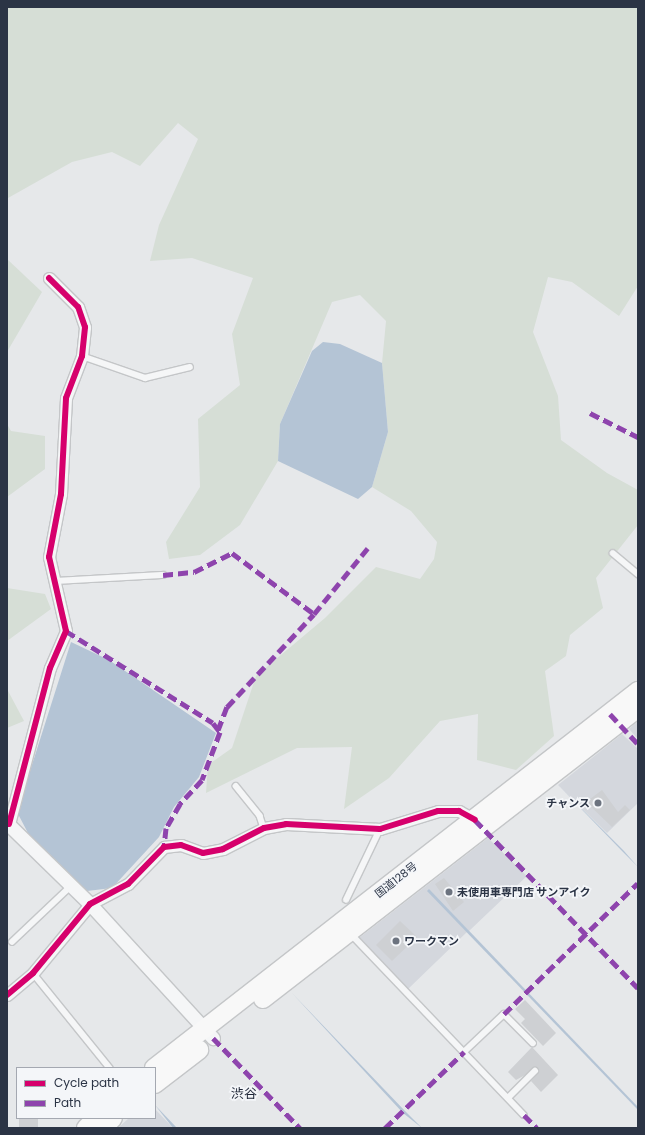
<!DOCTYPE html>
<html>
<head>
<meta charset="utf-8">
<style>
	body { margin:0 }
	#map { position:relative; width:645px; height:1135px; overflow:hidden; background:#e6e8ea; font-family:Poppins,"Noto Sans JP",sans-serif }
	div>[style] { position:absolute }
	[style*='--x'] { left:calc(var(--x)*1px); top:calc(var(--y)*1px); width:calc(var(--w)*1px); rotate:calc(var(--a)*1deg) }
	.built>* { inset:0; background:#d4d7dd }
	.green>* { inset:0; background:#d6ded6 }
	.water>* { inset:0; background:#b4c4d5 }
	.building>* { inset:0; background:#ced0d3 }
	.roads { filter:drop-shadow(1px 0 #c4c6c8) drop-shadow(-1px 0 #c4c6c8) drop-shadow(0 1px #c4c6c8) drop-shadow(0 -1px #c4c6c8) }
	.service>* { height:5.5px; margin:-2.75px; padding:0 2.75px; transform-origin:2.75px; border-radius:2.75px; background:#f5f6f7 }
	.minor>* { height:11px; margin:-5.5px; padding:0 5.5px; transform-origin:5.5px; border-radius:5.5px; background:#f5f6f7 }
	.tertiary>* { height:13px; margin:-6.5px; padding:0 6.5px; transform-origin:6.5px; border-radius:6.5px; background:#f5f6f7 }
	.trunk>* { height:18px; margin:-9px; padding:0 9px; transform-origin:9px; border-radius:9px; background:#f8f8f8 }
	.quiet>* { height:5px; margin-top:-2.5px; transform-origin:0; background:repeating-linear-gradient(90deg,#8e44ad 0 10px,transparent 0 15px) }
	.cycleway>* { height:6px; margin:-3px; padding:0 3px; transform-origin:3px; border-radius:3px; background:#d6006c }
	.dots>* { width:11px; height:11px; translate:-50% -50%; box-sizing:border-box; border:2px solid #f4f6f9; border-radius:50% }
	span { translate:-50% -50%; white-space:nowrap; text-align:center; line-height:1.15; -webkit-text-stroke:3.5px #f4f6f9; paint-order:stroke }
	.poi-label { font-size:11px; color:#2b3445; font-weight:700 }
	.right { translate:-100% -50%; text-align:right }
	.left { translate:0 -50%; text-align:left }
	.street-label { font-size:11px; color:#2b3445 }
	.quarter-label { font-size:13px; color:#1d2536 }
	.frame { position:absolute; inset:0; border:8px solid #2b3445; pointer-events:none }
	.legend { position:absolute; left:16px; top:1067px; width:140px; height:52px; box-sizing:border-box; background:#f4f6f9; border:1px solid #a4a8b1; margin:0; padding:5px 7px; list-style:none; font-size:12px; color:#2b3445 }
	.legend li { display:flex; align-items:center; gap:8px; height:20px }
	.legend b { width:20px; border:1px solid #a4a8b1 }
</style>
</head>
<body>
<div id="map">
	<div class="built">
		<i style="clip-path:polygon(638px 721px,638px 739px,629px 729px)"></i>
		<i style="clip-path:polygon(622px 734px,638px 749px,638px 803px,607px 833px,558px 785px)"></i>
		<i style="clip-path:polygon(488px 838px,527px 876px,469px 931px,428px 889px,467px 932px,407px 990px,359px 938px)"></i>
		<i style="clip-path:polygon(155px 1109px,173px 1128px,118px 1128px,129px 1118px,155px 1118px)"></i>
	</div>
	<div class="green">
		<i style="clip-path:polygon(7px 7px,638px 7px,638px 286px,619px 316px,572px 282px,548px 277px,533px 332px,558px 396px,561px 440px,607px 473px,638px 490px,638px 525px,596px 578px,603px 608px,570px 635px,566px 656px,545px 671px,554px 736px,516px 770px,477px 760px,478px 714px,440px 721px,389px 778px,344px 809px,352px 747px,297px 748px,206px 793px,208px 765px,232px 748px,256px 676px,325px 618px,376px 567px,420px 579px,434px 559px,437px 542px,411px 511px,372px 487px,388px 432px,382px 363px,386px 321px,360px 295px,332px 302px,280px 424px,278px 461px,240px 525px,200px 555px,169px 559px,166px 542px,200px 487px,198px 419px,240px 385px,232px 334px,253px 278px,192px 258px,150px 261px,159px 225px,198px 139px,178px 123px,140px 166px,112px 152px,72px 162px,8px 198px,7px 203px)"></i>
		<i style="clip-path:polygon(7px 259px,42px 292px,7px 352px)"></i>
		<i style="clip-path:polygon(7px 424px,11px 431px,45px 436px,45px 469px,7px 497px)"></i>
		<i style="clip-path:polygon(7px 588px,45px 594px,51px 609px,7px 641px)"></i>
		<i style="clip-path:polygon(7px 689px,24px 721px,7px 728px)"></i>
	</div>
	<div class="water">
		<i style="clip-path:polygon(323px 342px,340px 344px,382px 363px,388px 432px,372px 487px,358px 499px,278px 461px,280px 424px,312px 351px)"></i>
		<i style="clip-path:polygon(71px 642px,109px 660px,216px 733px,199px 777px,174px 807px,159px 837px,112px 888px,87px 891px,29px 835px,17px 812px)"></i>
		<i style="clip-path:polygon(560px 787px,624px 851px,638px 867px,622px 851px)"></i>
		<i style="clip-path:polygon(429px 889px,638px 1107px,638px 1110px,427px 891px)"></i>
		<i style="clip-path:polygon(291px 992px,405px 1111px,422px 1128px,403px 1113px)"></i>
		<i style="clip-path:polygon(155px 1105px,177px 1128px,173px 1128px)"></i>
	</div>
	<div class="building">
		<i style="clip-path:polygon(602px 790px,618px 812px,625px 805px,630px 810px,612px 827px,586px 802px)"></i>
		<i style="clip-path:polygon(444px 878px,464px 902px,453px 911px,435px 884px)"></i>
		<i style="clip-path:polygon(400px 921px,417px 937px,392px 961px,376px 945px)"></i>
		<i style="clip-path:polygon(525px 1000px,556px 1033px,543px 1046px,521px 1023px,525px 1019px,515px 1009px)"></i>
		<i style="clip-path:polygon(532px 1047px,558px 1075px,541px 1092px,531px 1081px,539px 1072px,538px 1068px,516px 1080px,508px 1072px)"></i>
		<i style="clip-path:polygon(19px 1118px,38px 1118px,38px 1128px,19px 1128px)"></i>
	</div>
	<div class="roads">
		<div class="service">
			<i style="--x:82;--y:356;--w:67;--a:19.2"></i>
			<i style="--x:145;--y:378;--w:46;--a:-13.7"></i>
			<i style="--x:613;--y:553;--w:33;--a:40"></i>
			<i style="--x:54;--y:581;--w:109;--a:-3.2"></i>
			<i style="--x:236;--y:786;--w:38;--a:51"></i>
			<i style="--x:260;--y:816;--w:13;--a:72"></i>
			<i style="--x:346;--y:900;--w:79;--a:-64.4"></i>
			<i style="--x:351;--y:934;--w:250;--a:46.3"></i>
			<i style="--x:12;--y:942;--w:81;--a:-43.5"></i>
			<i style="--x:33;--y:973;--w:122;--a:51"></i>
			<i style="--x:464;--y:1052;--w:55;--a:-43.5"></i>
			<i style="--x:504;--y:1014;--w:41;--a:45"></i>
			<i style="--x:508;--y:1098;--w:38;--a:-45"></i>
		</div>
		<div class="minor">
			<i style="--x:9;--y:824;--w:161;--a:-75.3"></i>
			<i style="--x:50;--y:668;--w:40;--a:-66.6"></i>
			<i style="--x:66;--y:631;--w:76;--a:-102.9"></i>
			<i style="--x:49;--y:557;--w:64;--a:-79.2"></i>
			<i style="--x:61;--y:494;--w:96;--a:-87"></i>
			<i style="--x:66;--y:398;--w:45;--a:-69.1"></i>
			<i style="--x:82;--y:356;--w:29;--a:-84"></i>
			<i style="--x:85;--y:327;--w:21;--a:-109"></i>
			<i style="--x:78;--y:307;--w:41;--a:-135"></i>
			<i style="--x:7;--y:995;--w:34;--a:-40"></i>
			<i style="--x:33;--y:973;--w:89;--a:-50.4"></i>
			<i style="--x:90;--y:904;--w:43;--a:-27.8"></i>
			<i style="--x:128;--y:884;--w:52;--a:-45.8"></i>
			<i style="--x:164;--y:847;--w:17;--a:-7"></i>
			<i style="--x:181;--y:845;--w:23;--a:20"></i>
			<i style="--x:203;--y:853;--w:20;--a:-11"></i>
			<i style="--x:223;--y:849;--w:46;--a:-27.1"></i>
			<i style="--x:264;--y:828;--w:22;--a:-10"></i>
			<i style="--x:286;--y:824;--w:94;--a:3"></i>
			<i style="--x:380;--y:829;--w:61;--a:-17.2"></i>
			<i style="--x:438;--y:811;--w:21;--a:0"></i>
			<i style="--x:459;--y:811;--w:18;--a:29"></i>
		</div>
		<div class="tertiary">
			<i style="--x:7;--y:823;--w:116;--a:44.3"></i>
			<i style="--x:90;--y:904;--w:182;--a:47.5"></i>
		</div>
		<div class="trunk">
			<i style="--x:263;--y:999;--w:475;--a:-37.8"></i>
			<i style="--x:154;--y:1068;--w:614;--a:-37.92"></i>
			<i style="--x:155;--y:1084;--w:56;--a:-37.7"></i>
			<i style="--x:86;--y:1128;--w:14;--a:-45"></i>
			<i style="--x:103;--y:1128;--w:14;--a:-45"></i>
		</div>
	</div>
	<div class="quiet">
		<i style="--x:590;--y:413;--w:54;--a:26.6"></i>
		<i style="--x:163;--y:575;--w:31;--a:-6"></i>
		<i style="--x:194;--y:572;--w:42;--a:-26.6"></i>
		<i style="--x:232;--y:553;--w:102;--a:36.6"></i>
		<i style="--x:66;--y:631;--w:173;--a:32"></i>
		<i style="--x:213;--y:723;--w:11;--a:52"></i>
		<i style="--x:220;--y:732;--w:51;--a:110.6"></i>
		<i style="--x:202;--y:780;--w:33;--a:133"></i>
		<i style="--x:180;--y:804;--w:28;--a:120"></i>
		<i style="--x:166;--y:828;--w:19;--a:96"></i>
		<i style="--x:610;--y:714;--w:41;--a:47"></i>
		<i style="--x:218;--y:730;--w:25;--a:-69"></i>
		<i style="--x:227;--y:707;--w:127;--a:-46.9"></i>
		<i style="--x:314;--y:614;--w:90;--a:-50.8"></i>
		<i style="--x:475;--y:820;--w:234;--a:45.9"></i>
		<i style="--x:504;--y:1014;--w:187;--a:-44.4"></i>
		<i style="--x:213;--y:1038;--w:125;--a:46"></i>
		<i style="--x:524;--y:1115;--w:18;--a:45"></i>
		<i style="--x:385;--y:1128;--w:110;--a:-43.9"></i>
	</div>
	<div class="cycleway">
		<i style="--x:9;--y:824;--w:161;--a:-75.3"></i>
		<i style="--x:50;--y:668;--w:40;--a:-66.6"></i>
		<i style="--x:66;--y:631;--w:76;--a:-102.9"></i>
		<i style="--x:49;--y:557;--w:64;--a:-79.2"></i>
		<i style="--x:61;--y:494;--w:96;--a:-87"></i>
		<i style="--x:66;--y:398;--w:45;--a:-69.1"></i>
		<i style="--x:82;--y:356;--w:29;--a:-84"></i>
		<i style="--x:85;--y:327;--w:21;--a:-109"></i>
		<i style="--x:78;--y:307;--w:41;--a:-135"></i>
		<i style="--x:7;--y:995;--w:34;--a:-40"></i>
		<i style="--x:33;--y:973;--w:89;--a:-50.4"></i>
		<i style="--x:90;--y:904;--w:43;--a:-27.8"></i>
		<i style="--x:128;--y:884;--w:52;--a:-45.8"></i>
		<i style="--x:164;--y:847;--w:17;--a:-7"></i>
		<i style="--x:181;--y:845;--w:23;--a:20"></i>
		<i style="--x:203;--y:853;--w:20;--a:-11"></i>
		<i style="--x:223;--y:849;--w:46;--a:-27.1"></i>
		<i style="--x:264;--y:828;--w:22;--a:-10"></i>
		<i style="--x:286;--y:824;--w:94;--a:3"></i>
		<i style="--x:380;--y:829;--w:61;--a:-17.2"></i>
		<i style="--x:438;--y:811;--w:21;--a:0"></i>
		<i style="--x:459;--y:811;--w:18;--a:29"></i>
	</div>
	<div class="dots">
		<i style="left:598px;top:803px;background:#6c737f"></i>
		<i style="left:449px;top:892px;background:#6c737f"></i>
		<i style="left:396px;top:941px;background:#6c737f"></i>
	</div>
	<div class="poi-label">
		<span class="right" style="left:590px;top:803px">チャンス</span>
		<span class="left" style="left:457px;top:892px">未使用車専門店 サンアイク</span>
		<span class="left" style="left:404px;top:941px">ワークマン</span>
	</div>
	<div class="street-label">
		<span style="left:396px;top:880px;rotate:-38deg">国道128号</span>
	</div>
	<div class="quarter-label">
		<span style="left:244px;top:1094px">渋谷</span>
	</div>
	<div class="frame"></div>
	<ul class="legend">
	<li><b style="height:5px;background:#d6006c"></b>Cycle path</li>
	<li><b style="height:5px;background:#8e44ad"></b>Path</li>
	</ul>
</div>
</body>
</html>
